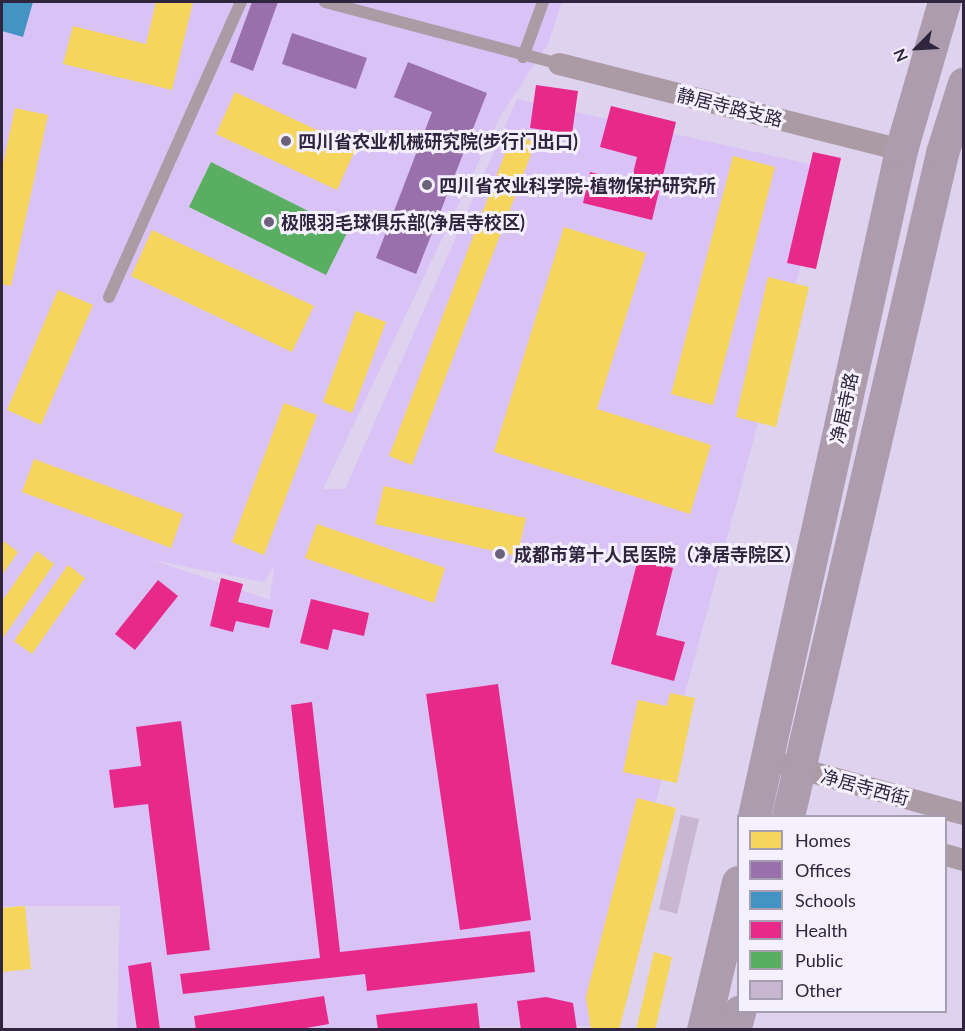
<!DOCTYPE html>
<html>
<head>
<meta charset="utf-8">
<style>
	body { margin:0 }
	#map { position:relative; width:965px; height:1031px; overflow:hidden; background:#ded2ee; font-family:Lato,"Noto Sans SC",sans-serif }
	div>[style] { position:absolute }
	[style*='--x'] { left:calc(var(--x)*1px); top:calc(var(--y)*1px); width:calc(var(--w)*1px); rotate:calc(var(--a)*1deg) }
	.built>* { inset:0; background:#d9c2f6 }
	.homes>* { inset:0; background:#f6d55c }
	.offices>* { inset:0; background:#9970ab }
	.schools>* { inset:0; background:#4393c3 }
	.health>* { inset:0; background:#e7298a }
	.public>* { inset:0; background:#5aae61 }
	.building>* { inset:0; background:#c9b6d1 }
	.service>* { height:12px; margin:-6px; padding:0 6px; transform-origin:6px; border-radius:6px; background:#aa9ba5 }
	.minor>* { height:22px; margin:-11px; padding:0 11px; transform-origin:11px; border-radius:11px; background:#aa9ba5 }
	.primary>* { height:33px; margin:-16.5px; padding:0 16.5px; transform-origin:16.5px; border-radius:16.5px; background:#ac9cad }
	.dots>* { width:16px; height:16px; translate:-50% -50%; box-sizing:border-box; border:3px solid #f5f0fd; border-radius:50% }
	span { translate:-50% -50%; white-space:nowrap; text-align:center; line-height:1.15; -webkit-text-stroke:6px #f5f0fd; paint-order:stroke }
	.street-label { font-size:18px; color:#30253e }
	.poi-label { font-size:18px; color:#30253e; font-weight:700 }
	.left { translate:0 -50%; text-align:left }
	.frame { position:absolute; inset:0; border:3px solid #30253e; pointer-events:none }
	.legend { position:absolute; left:737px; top:815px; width:210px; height:198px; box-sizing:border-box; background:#f5f0fd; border:2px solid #a69fb1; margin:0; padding:8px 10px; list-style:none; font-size:18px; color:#30253e }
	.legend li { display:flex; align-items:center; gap:12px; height:30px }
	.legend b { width:30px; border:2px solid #a69fb1 }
	.north { position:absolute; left:887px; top:18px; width:60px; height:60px; -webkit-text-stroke:4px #f5f0fd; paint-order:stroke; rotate:246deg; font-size:16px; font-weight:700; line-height:24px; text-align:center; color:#30253e }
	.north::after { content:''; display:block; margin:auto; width:21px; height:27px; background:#30253e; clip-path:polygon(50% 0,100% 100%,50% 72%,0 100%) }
</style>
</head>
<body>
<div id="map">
	<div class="built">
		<i style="clip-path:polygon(evenodd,2px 2px,562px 2px,548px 44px,501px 115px,323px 489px,345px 489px,517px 99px,827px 168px,595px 1026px,117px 1029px,120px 906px,2px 906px,2px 2px,153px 560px,264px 582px,274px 566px,270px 600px,153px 560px)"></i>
	</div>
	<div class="homes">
		<i style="clip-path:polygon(156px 2px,193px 2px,172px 90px,63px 64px,73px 26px,146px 44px)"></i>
		<i style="clip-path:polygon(235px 92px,356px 148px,337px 190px,216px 134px)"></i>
		<i style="clip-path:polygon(15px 108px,48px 115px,11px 286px,2px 284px,2px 169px)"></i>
		<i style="clip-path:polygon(514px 130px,535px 144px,412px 465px,389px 456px)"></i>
		<i style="clip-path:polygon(733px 156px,775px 167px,713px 405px,671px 394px)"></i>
		<i style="clip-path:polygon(564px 227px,646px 253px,597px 409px,711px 445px,690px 514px,494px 452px)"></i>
		<i style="clip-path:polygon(152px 230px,314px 306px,292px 352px,131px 276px)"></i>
		<i style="clip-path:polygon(768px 277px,809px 287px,776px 427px,736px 417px)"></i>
		<i style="clip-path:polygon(58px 290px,93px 305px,41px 425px,7px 410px)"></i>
		<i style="clip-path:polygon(356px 311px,386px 322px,352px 413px,323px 402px)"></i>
		<i style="clip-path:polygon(284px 403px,317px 415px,264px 555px,232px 542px)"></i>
		<i style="clip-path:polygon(34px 459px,183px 514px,171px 548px,22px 492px)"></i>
		<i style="clip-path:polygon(384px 486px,526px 518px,517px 556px,375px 524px)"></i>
		<i style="clip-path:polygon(317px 524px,445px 568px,434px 603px,305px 558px)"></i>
		<i style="clip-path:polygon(2px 540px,18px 552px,2px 575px)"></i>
		<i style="clip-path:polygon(37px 551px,54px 564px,2px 639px,2px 601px)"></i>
		<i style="clip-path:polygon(68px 565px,85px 578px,32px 654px,14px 641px)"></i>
		<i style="clip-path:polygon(670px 693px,695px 698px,677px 783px,623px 772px,638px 700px,667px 706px)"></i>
		<i style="clip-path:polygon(637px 798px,676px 808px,619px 1030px,591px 1030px,586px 997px)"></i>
		<i style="clip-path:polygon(25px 906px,31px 969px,2px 972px,2px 908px)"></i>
		<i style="clip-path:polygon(654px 952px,672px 957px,655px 1030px,636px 1030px)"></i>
	</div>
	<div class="offices">
		<i style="clip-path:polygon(252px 2px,278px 2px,253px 71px,230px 62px)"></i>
		<i style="clip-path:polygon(292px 33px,367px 58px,356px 89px,282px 64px)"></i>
		<i style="clip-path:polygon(408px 62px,487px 93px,416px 274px,376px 258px,432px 112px,394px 97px)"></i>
	</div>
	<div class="schools">
		<i style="clip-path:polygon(2px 2px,33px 2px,23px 37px,2px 31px)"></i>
	</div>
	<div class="health">
		<i style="clip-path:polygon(536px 85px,578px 91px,572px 134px,530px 128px)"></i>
		<i style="clip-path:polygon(611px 106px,676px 122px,652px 220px,583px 203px,590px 172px,631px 182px,637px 157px,600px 147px)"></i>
		<i style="clip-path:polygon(813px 152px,841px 158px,816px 269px,787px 263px)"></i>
		<i style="clip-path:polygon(638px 559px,673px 568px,656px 635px,685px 642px,674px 681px,611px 664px)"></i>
		<i style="clip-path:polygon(221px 578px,243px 584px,238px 602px,273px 610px,269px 628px,236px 621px,233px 632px,210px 626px)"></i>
		<i style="clip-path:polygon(158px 580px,178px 596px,135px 650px,115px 634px)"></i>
		<i style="clip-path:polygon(311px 599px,369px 613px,364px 636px,333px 629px,328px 650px,300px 643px)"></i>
		<i style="clip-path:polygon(498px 684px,531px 920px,460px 930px,426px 694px)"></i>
		<i style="clip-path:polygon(312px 702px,340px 952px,530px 931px,535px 972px,367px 991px,365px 974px,183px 994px,180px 974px,320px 958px,291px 705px)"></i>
		<i style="clip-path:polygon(181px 721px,210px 950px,167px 955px,148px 804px,114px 808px,109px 770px,141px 766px,136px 727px)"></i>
		<i style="clip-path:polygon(151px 962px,160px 1030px,137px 1030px,128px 966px)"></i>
		<i style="clip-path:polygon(324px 996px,329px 1024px,295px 1030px,196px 1030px,194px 1016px)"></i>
		<i style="clip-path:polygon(546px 997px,573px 1003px,577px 1030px,521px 1030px,517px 1001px)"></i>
		<i style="clip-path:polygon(477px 1003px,480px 1030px,378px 1030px,376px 1015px)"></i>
	</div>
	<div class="public">
		<i style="clip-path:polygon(211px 162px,348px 231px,326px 275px,189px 207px)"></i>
	</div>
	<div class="building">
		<i style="clip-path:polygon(681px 815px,699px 819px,677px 914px,659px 909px)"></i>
	</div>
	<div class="service">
		<i style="--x:325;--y:2;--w:242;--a:14.8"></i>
		<i style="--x:523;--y:57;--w:59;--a:-70"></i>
		<i style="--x:109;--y:297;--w:323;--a:-65.9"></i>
	</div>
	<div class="minor">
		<i style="--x:559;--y:64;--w:353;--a:14.1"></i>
		<i style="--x:786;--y:765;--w:185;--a:15.4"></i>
		<i style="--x:946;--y:855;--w:19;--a:16"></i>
	</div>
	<div class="primary">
		<i style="--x:754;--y:816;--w:682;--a:-77.55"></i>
		<i style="--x:901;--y:150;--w:154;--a:-73.8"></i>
		<i style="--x:788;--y:816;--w:681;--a:-76.92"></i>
		<i style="--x:942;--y:153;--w:73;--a:-72.6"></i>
		<i style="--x:703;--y:1030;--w:152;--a:-76.7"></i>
		<i style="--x:734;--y:1030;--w:19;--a:-74"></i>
	</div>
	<div class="dots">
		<i style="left:286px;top:141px;background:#6d627c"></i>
		<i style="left:427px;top:185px;background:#6d627c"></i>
		<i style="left:269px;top:222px;background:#6d627c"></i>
		<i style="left:500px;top:554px;background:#6d627c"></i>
	</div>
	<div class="street-label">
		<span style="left:730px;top:107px;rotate:14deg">静居寺路支路</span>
		<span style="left:844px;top:408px;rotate:-78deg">净居寺路</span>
		<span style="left:865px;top:787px;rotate:15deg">净居寺西街</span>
	</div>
	<div class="poi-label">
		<span class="left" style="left:298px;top:141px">四川省农业机械研究院(步行门出口)</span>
		<span class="left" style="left:439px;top:185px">四川省农业科学院-植物保护研究所</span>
		<span class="left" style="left:281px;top:222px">极限羽毛球俱乐部(净居寺校区)</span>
		<span class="left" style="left:514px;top:554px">成都市第十人民医院（净居寺院区）</span>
	</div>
	<div class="frame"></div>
	<ul class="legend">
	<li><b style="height:16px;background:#f6d55c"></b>Homes</li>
	<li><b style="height:16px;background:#9970ab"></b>Offices</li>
	<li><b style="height:16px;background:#4393c3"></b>Schools</li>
	<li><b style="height:16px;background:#e7298a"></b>Health</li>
	<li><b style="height:16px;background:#5aae61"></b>Public</li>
	<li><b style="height:16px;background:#c9b6d1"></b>Other</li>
	</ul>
	<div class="north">N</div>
</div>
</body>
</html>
